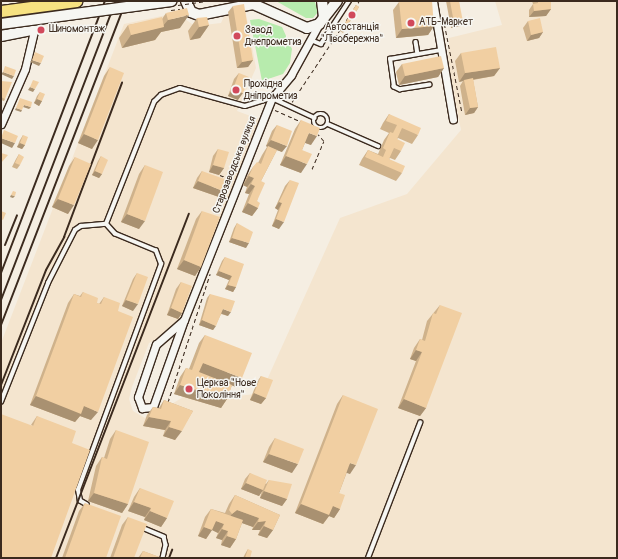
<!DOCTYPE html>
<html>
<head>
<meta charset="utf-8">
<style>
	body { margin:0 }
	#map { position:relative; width:618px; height:559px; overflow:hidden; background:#f5eee2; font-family:Pangolin,sans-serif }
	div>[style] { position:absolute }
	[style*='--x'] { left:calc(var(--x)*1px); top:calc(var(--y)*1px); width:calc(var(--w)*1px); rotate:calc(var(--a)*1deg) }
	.built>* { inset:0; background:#f4e5cf }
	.green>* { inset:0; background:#b7ebad }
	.path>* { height:1px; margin-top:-0.5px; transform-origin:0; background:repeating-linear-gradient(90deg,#3b2a1e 0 4px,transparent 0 7px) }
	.roads { filter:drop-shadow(1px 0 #3b2a1e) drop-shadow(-1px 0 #3b2a1e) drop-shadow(0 1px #3b2a1e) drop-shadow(0 -1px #3b2a1e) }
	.lane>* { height:3.5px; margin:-1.75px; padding:0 1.75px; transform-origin:1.75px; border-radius:1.75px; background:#f6f6f2 }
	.lane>.ring { margin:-1.75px; padding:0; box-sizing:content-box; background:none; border:3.5px solid #f6f6f2; border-radius:50% }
	.street>* { height:7px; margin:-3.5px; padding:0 3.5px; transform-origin:3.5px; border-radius:3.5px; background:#f6f6f2 }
	.secondary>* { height:10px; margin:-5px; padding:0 5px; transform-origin:5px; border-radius:5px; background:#f6f6f2 }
	.rail>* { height:2px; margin:-1px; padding:0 1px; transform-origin:1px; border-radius:1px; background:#3b2a1e }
	.path-bridge>* { height:1px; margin-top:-0.5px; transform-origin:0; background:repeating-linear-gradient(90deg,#3b2a1e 0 4px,transparent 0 7px) }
	.bridges { filter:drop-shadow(1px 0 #3b2a1e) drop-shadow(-1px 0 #3b2a1e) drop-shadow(0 1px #3b2a1e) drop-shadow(0 -1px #3b2a1e) }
	.secondary-bridge>* { height:10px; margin:-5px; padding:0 5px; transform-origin:5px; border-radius:5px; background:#f6f6f2 }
	.primary-bridge>* { height:11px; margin:-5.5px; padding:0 5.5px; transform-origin:5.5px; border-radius:5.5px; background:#f7e281 }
	.wall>* { inset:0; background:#cfb28b }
	.shaded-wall>* { inset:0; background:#a99171 }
	.building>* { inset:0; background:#f1cfa2 }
	.dots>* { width:11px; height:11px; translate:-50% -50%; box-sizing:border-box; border:2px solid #f6f6f2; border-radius:50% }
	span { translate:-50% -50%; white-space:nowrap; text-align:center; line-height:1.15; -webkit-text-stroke:3px #f6f6f2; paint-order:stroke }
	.poi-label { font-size:10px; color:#3b2a1e }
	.left { translate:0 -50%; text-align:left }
	.street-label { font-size:10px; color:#3b2a1e }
	.frame { position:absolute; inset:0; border:2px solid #3b2a1e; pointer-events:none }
</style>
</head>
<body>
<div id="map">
	<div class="built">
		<i style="clip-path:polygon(495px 1px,617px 1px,617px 558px,1px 558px,1px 343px,124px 24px,176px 13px,195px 26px,221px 23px,226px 12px,245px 8px,256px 68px,237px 111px,259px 119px,180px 329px,149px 343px,132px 387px,129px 399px,133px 411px,145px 418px,148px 413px,165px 408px,200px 387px,239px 396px,261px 393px,340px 218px,407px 194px,461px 130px,448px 62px,449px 38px,502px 25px)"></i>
	</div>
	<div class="green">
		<i style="clip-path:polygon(276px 1px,315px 2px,318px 12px,313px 18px,306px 18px)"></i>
		<i style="clip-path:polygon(259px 19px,282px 27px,292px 49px,290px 63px,283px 74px,262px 81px,250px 20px)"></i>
	</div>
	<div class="path">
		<i style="--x:171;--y:10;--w:9;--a:-6"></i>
		<i style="--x:443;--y:17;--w:98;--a:78.8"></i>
		<i style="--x:292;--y:102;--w:121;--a:-56.4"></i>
		<i style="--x:275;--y:110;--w:27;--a:24"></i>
		<i style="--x:312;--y:169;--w:30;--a:-67"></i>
		<i style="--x:324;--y:141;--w:9;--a:-131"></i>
		<i style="--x:220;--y:175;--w:13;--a:23"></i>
		<i style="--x:168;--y:402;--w:135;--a:-71.8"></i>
	</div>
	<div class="roads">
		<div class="lane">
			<i style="--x:311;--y:40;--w:11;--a:22"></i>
			<i style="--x:321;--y:44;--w:51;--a:-56.9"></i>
			<i style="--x:416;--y:42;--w:12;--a:81"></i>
			<i style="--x:430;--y:85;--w:30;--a:171"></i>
			<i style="--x:400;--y:90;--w:7;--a:-153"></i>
			<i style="--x:394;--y:87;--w:28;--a:-98"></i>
			<i style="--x:390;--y:59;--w:52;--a:-10"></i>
			<i class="ring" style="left:314px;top:114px;width:10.5px;height:10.5px"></i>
			<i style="--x:328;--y:124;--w:55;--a:23.7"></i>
			<i style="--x:1;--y:402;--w:128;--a:-68.4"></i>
			<i style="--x:48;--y:283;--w:59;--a:-63"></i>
			<i style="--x:75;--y:230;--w:7;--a:-34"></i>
			<i style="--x:81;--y:226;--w:25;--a:-5"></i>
			<i style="--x:87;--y:505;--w:8;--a:-150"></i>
			<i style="--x:80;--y:501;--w:11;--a:-100"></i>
			<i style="--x:78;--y:490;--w:241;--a:-69.8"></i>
			<i style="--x:161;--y:264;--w:14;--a:-111"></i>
			<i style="--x:156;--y:251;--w:44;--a:-157.5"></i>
			<i style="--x:115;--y:234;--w:13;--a:-132"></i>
			<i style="--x:106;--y:224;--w:131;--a:-68.5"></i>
			<i style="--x:154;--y:102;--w:10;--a:-45"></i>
			<i style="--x:161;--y:95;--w:20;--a:-20"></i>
			<i style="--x:180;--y:88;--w:67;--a:15.5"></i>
			<i style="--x:245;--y:106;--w:28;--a:-17"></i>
			<i style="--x:272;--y:98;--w:47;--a:24.9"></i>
			<i style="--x:141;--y:527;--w:25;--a:23"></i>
			<i style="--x:164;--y:537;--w:8;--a:76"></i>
			<i style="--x:166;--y:545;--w:13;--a:103"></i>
			<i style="--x:368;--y:558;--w:145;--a:-68.9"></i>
		</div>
		<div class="street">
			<i style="--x:433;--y:1;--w:120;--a:80.4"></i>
			<i style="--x:1;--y:124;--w:60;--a:-66.4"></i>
			<i style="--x:25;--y:69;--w:43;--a:-76.6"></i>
			<i style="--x:184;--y:320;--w:37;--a:139"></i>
			<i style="--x:156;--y:344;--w:56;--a:108.8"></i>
			<i style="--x:138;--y:397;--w:12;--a:70"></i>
			<i style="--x:142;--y:408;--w:11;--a:-5"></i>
			<i style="--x:153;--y:407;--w:92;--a:-70.4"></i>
			<i style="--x:184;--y:320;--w:239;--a:-68.4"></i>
			<i style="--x:272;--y:98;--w:30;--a:-50"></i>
			<i style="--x:291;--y:75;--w:58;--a:-61.2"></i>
		</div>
		<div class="secondary">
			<i style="--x:186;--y:1;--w:12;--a:66"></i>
			<i style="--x:191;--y:12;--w:9;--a:21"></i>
			<i style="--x:199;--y:15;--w:55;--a:-11.5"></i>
			<i style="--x:253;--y:4;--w:59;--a:24"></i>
			<i style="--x:307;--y:28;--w:13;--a:-18"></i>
			<i style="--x:319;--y:24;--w:29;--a:-52"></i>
			<i style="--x:322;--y:1;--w:16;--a:83"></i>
			<i style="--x:1;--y:36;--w:32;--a:-11"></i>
			<i style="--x:32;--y:30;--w:31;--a:-71"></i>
		</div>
	</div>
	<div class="rail">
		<i style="--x:5;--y:245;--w:32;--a:-68"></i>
		<i style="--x:1;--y:273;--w:291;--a:-69.1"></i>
		<i style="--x:1;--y:300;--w:320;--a:-69"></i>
		<i style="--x:1;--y:325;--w:347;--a:-68.9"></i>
		<i style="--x:1;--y:385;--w:123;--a:-68.6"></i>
		<i style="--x:46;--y:270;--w:38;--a:-61"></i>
		<i style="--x:64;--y:237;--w:165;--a:-69.4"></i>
		<i style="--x:56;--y:558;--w:369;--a:-68.9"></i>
		<i style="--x:169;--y:558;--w:9;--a:-69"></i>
	</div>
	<div class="path-bridge">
		<i style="--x:178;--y:5;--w:27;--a:-8"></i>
	</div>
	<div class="bridges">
		<div class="secondary-bridge">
			<i style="--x:1;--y:24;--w:172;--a:-7.7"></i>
		</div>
		<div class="primary-bridge">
			<i style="--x:1;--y:11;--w:76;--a:-7.6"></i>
		</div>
	</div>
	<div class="wall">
		<i style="clip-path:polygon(446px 1px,459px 1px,460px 26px,451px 28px)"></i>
		<i style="clip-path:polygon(532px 1px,551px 1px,551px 9px,546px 16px,529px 17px,529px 10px,533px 4px)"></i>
		<i style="clip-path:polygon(399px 2px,434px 26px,428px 35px,396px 38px,393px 10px)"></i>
		<i style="clip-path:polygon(356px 5px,359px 7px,343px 33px,340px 31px)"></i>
		<i style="clip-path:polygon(233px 6px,253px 60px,248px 67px,237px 68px,228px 12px)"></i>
		<i style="clip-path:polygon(166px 13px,180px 28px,161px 32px,155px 40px,122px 48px,119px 38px,128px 25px,162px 19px)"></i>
		<i style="clip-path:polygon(197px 18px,209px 25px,200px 38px,190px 40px,188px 31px)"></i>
		<i style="clip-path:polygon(528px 21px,543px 32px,539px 38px,527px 41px,523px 28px)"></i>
		<i style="clip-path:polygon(461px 53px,500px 68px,494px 76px,473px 80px,478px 107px,474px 113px,465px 115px,460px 86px,463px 81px,459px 82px,455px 61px)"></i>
		<i style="clip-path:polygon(402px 64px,444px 68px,438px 77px,399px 85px,396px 72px)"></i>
		<i style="clip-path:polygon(110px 67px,92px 149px,78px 143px,104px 76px)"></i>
		<i style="clip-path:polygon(239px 73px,238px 100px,228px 96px,234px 79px)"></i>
		<i style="clip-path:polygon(1px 81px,5px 99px,4px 101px,1px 100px)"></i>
		<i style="clip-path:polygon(40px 92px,42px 101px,39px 106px,34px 103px,37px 96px)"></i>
		<i style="clip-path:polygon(389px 114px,418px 135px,412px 144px,398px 138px,397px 139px,401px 151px,395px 160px,390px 158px,389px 159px,402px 173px,396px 181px,359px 165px,362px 159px,368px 150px,378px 154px,384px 140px,389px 133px,380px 129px,383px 123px)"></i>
		<i style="clip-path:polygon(301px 120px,311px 145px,305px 143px,302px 150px,301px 173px,280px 165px,295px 129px)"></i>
		<i style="clip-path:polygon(277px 125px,282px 152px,277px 150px,261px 181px,257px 201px,258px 208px,252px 216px,242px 212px,249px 194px,245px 193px,247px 187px,243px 185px,247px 176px,253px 167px,258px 163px,262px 155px,267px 147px,266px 146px,272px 131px)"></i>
		<i style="clip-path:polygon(23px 135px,25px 145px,22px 149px,17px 147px,20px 140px)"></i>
		<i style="clip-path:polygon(218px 149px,224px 168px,219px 175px,209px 172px,213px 156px)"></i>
		<i style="clip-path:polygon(19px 154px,20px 165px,17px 169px,12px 167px,16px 159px)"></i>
		<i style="clip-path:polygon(101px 156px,102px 174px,99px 178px,92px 175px,98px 161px)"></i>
		<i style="clip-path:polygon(75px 157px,68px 214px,52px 207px,69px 166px)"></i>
		<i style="clip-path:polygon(145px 165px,139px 229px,121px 222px,139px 174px)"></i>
		<i style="clip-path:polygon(202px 171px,219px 197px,193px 188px,197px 178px)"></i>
		<i style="clip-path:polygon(290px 180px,279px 229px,272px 226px,278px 210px,275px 208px,285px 186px)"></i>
		<i style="clip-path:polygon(202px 211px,201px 267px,195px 276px,177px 269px,196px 219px)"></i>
		<i style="clip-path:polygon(237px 223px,246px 248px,229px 242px,234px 228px)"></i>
		<i style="clip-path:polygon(225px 257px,236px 287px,233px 292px,225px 289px,229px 280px,216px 275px,222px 261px)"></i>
		<i style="clip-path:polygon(137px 273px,133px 311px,122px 306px,133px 279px)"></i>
		<i style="clip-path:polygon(181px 282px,182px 313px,178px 319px,167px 315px,176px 289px)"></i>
		<i style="clip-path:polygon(83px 292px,97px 303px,99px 304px,104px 297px,118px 311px,91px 420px,80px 416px,75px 422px,30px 405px,68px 303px,74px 294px,80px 296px)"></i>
		<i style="clip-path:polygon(210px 294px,228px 316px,221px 314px,213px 330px,199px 325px,207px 298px)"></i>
		<i style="clip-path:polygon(440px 305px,426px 408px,420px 416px,398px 408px,416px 361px,410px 359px,414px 348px,420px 339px,422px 340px,427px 321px)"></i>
		<i style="clip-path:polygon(205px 335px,236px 387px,232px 385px,227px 399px,221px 408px,174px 394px,180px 377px,186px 368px,189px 369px,199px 343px)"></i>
		<i style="clip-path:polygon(261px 376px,266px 398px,261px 404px,250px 400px,257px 382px)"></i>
		<i style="clip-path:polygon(343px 395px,350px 474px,347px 472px,339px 493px,340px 509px,334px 518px,329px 516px,323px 524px,295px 513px,337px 404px)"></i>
		<i style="clip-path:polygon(164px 400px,193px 411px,175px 440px,163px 436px,165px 430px,143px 426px,147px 415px,153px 407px,159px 408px)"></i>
		<i style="clip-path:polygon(37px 416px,72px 443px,31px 425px)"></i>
		<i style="clip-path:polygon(116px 430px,128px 504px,122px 513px,88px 501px,96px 466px,102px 457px,104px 458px,110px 439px)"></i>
		<i style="clip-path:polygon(275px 438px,292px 473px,263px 462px,269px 447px)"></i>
		<i style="clip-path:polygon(250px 473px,266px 484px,269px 480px,287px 499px,282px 506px,260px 498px,262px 491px,259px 496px,241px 489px,245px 479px)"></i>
		<i style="clip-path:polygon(140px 488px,167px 518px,161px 527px,144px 520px,145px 517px,128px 511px,134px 497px)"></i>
		<i style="clip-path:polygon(235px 495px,280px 515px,273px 530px,267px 538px,258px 535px,260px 530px,252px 530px,253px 527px,242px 523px,236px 539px,230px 548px,221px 545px,222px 540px,216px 538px,218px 533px,212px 530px,206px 539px,198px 536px,205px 517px,211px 509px,225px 513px,229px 504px)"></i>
		<i style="clip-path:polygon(85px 503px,106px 558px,62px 558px,79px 511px)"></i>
		<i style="clip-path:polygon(128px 517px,134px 558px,110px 558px,122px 525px)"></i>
		<i style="clip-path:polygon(248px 549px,250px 558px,243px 558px,245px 554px)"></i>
		<i style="clip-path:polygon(143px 551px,162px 558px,138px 558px)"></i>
	</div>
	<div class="shaded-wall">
		<i style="clip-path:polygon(551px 9px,546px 16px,529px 17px,534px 11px)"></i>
		<i style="clip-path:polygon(189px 15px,180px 28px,161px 32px,155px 40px,122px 48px,131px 35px,162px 27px,168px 20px)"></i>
		<i style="clip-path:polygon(463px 22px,460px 26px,451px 28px,454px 23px)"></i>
		<i style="clip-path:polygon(209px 25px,200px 38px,190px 40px,199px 27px)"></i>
		<i style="clip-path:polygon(434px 26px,428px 35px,396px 38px,402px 29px)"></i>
		<i style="clip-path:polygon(543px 32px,539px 38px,527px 41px,531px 35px)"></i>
		<i style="clip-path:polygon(32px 60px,41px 63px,39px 66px,30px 62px)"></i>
		<i style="clip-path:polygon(253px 60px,248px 67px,237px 68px,242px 62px)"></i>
		<i style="clip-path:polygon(444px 68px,438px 77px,399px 85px,405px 76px)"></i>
		<i style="clip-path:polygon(500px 68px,494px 76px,464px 81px,464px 80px,463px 81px,459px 82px,465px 73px)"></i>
		<i style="clip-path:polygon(3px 72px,14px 76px,12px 79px,1px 74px)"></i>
		<i style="clip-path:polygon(30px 87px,35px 89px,33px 92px,28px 90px)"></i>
		<i style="clip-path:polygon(233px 89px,243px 93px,238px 100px,228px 96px)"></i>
		<i style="clip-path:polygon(37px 99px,42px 101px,39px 106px,34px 103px)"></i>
		<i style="clip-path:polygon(24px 105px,31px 107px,29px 109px,23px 107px)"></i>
		<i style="clip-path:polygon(478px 107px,474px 113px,465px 115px,470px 108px)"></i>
		<i style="clip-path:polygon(16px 108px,22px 110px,21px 112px,15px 110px)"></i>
		<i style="clip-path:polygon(309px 133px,317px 136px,311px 145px,303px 142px)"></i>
		<i style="clip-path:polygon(84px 134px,98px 140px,92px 149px,78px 143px)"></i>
		<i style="clip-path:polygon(1px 138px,15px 143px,12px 148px,1px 143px)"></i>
		<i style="clip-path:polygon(271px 140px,287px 146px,282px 152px,266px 146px)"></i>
		<i style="clip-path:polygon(20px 143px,25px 145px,22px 149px,17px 147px)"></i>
		<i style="clip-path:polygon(286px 156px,307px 164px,301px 173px,280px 165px)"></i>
		<i style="clip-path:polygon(213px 165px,224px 168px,219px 175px,209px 172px)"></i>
		<i style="clip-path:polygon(95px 171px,102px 174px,99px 178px,92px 175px)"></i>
		<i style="clip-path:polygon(249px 176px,254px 178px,247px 187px,243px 185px)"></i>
		<i style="clip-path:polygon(198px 181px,223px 191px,219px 197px,193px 188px)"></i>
		<i style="clip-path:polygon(251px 184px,255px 186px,249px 194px,245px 193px)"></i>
		<i style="clip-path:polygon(11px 195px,15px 196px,13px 198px,10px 197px)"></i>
		<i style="clip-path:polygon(58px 199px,74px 205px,68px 214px,52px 207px)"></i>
		<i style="clip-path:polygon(279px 202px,282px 203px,278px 210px,275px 208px)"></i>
		<i style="clip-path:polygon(248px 203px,258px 208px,252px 216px,242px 212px)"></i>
		<i style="clip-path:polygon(127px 214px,145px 221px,139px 229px,121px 222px)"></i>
		<i style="clip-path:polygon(276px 219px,284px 222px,279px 229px,272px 226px)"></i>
		<i style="clip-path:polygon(232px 238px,249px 243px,246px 248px,229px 242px)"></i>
		<i style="clip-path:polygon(184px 260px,201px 267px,195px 276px,177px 269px)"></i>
		<i style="clip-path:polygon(219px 271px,232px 276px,229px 280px,216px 275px)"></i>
		<i style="clip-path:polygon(228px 285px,236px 287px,233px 292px,225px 289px)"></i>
		<i style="clip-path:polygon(126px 300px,138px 304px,133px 311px,122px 306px)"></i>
		<i style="clip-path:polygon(171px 308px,182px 313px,178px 319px,167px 315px)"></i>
		<i style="clip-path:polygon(223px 309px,231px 312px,228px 316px,220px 313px)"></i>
		<i style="clip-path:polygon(202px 320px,216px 326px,213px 330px,199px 325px)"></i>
		<i style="clip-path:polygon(416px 350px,422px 352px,416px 361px,410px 359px)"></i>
		<i style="clip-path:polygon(203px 363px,242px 378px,236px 387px,197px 372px)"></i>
		<i style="clip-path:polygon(180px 385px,227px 399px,221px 408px,174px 394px)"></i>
		<i style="clip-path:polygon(254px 393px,266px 398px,261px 404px,250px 400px)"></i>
		<i style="clip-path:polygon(36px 396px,84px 406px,98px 412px,91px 420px,80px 416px,75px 422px,30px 405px)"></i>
		<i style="clip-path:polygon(404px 399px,426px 408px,420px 416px,398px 408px)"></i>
		<i style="clip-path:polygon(149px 417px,171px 421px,165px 430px,143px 426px)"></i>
		<i style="clip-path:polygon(169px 427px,182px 431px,175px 440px,163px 436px)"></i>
		<i style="clip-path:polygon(269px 454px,298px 464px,292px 473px,263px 462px)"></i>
		<i style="clip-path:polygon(350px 463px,356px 465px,350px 474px,344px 472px)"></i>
		<i style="clip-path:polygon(246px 483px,263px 490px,259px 496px,241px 489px)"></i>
		<i style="clip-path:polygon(264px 491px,287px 499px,282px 506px,260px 498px)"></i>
		<i style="clip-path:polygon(94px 493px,128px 504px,122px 513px,88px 501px)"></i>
		<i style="clip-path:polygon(134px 502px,151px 508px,145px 517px,128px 511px)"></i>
		<i style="clip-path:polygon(301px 504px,333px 506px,340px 509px,334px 518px,329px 516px,323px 524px,295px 513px)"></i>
		<i style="clip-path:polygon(237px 510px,259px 518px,253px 527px,231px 519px,226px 522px,232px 514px)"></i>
		<i style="clip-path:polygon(150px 511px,167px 518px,161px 527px,144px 520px)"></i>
		<i style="clip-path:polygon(216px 521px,224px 524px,218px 533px,210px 529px)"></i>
		<i style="clip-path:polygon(266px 521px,260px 530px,252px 530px,258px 522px)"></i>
		<i style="clip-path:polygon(264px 526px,273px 530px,267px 538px,258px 535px)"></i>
		<i style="clip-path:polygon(204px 527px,212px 530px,206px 539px,198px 536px)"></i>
		<i style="clip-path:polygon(222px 529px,228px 531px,222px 540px,216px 538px)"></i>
		<i style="clip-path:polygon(227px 536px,236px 539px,230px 548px,221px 545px)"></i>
	</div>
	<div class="building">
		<i style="clip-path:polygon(432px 1px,434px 26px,402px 29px,399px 2px)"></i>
		<i style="clip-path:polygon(450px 1px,459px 1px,463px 22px,454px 23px)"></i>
		<i style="clip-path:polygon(538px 1px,551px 1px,551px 9px,534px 11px,533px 4px,538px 3px)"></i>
		<i style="clip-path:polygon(244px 4px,253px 60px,242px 62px,233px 6px)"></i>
		<i style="clip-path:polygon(356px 5px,359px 7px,344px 30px,342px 29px)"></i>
		<i style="clip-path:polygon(187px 8px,189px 15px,168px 20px,166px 13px)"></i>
		<i style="clip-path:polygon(162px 17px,164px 27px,131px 35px,128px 25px)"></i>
		<i style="clip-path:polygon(207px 17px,209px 25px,199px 27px,197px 18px)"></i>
		<i style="clip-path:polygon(540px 18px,543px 32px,531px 35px,528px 21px)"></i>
		<i style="clip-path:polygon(496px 47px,500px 68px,465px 73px,461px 53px)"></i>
		<i style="clip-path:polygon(35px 52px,44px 56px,41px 63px,32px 60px)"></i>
		<i style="clip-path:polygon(441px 56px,444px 68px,405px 76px,402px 64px)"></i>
		<i style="clip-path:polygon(5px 66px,16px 70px,14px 76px,3px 72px)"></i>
		<i style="clip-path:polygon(110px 67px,124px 73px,98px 140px,84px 134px)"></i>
		<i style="clip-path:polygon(239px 73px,249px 77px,243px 93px,233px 89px)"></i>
		<i style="clip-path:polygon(473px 78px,478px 107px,470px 108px,464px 80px)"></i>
		<i style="clip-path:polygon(33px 80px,39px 82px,35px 89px,30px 87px)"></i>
		<i style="clip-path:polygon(1px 81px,12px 82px,5px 99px,1px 97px)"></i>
		<i style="clip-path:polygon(40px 92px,45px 94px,42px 101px,37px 99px)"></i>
		<i style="clip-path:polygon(20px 98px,32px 102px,31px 107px,24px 105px,22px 110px,16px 108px)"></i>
		<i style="clip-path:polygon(389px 114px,421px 128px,418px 135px,402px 128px,397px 139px,405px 143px,401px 151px,394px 148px,389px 159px,405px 166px,402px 173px,365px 157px,368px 150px,383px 157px,386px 150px,383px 148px,390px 132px,393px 133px,397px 125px,386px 121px)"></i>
		<i style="clip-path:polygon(301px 120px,320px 128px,317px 136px,309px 133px,302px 150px,312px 154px,307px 164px,286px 156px)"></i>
		<i style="clip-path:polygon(277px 125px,292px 131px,287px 146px,271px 140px)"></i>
		<i style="clip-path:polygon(4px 130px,18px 136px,15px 143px,1px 138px)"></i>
		<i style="clip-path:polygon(23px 135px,28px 137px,25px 145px,20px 143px)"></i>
		<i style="clip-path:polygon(268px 146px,277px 150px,261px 181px,265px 183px,257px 201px,260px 203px,258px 208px,248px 203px,255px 186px,251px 184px,254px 178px,249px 176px,253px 167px,257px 162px,261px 164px)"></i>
		<i style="clip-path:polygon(218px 149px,229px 152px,224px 168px,213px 165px)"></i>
		<i style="clip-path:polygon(1px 153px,8px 155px,1px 163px)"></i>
		<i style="clip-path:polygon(19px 154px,24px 157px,20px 165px,15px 163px)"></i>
		<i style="clip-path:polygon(101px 156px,108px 160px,102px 174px,95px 171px)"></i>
		<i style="clip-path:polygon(75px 157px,91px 164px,74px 205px,58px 199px)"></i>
		<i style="clip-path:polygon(145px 165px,163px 172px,145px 221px,127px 214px)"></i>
		<i style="clip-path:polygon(202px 171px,227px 180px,223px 191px,198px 181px)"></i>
		<i style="clip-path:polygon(290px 180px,299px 183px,284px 222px,276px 219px,282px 203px,279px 202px)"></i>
		<i style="clip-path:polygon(13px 191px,16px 192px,15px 196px,11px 195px)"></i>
		<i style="clip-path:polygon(1px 211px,6px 213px,3px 220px,1px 219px)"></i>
		<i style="clip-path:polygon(202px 211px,220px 217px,201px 267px,184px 260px)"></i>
		<i style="clip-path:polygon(237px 223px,253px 232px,249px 243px,232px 238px)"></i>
		<i style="clip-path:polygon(225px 257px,244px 264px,236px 287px,228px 285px,232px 276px,219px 271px)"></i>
		<i style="clip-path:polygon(137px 273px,148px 277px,138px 304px,126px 300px)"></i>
		<i style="clip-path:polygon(181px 282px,192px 286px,182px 313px,171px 308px)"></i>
		<i style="clip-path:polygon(83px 292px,98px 298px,97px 303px,101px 304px,104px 297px,120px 303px,118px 311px,133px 317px,98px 412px,84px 406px,81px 414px,36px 396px,74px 294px,81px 297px)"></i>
		<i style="clip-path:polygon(210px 294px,235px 301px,231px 312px,223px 309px,216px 326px,202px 320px)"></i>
		<i style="clip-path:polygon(440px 305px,462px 313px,426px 408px,404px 399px,422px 352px,416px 350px,420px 339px,425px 341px,433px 313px,436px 314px)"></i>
		<i style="clip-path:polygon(205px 335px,252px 353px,242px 378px,203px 363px,199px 372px,232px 385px,227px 399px,180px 385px,186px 368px,192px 370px)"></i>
		<i style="clip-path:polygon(261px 376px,273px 380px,266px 398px,254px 393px)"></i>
		<i style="clip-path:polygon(343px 395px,378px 409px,356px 465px,350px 463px,339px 493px,345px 495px,340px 509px,333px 506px,329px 515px,301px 504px)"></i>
		<i style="clip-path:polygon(164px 400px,193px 411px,182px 431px,169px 427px,171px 421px,149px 417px,153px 407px,161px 409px)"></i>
		<i style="clip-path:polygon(1px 414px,33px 426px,37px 416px,76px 431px,72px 443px,90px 450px,51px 558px,1px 558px)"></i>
		<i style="clip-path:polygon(116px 430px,149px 442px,128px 504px,94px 493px,102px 457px,107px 459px)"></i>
		<i style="clip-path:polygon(275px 438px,304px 449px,298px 464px,269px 454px)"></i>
		<i style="clip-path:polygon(250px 473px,267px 480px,263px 490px,246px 483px)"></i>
		<i style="clip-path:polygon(269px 480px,292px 484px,287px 499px,264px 491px)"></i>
		<i style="clip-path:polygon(140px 488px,174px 501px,167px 518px,150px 511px,151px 508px,134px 502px)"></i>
		<i style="clip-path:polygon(235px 495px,280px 515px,273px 530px,264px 526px,266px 521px,258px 522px,259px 518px,237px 510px,232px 514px,229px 510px)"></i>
		<i style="clip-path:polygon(85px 503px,121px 516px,106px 558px,65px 558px)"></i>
		<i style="clip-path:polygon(211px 509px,243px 520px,236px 539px,227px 536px,228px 531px,222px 529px,224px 524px,216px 521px,212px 530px,204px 527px)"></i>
		<i style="clip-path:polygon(128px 517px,147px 524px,134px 558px,113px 558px)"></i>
		<i style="clip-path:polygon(248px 549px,252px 551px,250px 558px,245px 558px)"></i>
		<i style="clip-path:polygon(143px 551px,162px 558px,140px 558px)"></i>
	</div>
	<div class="dots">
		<i style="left:352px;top:15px;background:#d1495b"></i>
		<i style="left:411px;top:23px;background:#d1495b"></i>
		<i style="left:41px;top:30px;background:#d1495b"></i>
		<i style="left:237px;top:36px;background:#d1495b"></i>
		<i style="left:236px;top:90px;background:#d1495b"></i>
		<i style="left:189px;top:389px;background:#d1495b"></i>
	</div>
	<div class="poi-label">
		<span class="left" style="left:419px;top:23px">АТБ-Маркет</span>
		<span style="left:352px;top:33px">Автостанція<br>"Лівобережна"</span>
		<span class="left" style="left:49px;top:30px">Шиномонтаж</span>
		<span class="left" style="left:245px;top:36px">Завод<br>Днепрометиз</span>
		<span class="left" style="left:244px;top:90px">Прохідна<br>Дніпрометиз</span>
		<span class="left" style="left:197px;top:389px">Церква "Нове<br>Покоління"</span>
	</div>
	<div class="street-label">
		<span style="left:235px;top:165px;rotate:-69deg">Старозаводська вулиця</span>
	</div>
	<div class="frame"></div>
</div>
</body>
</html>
